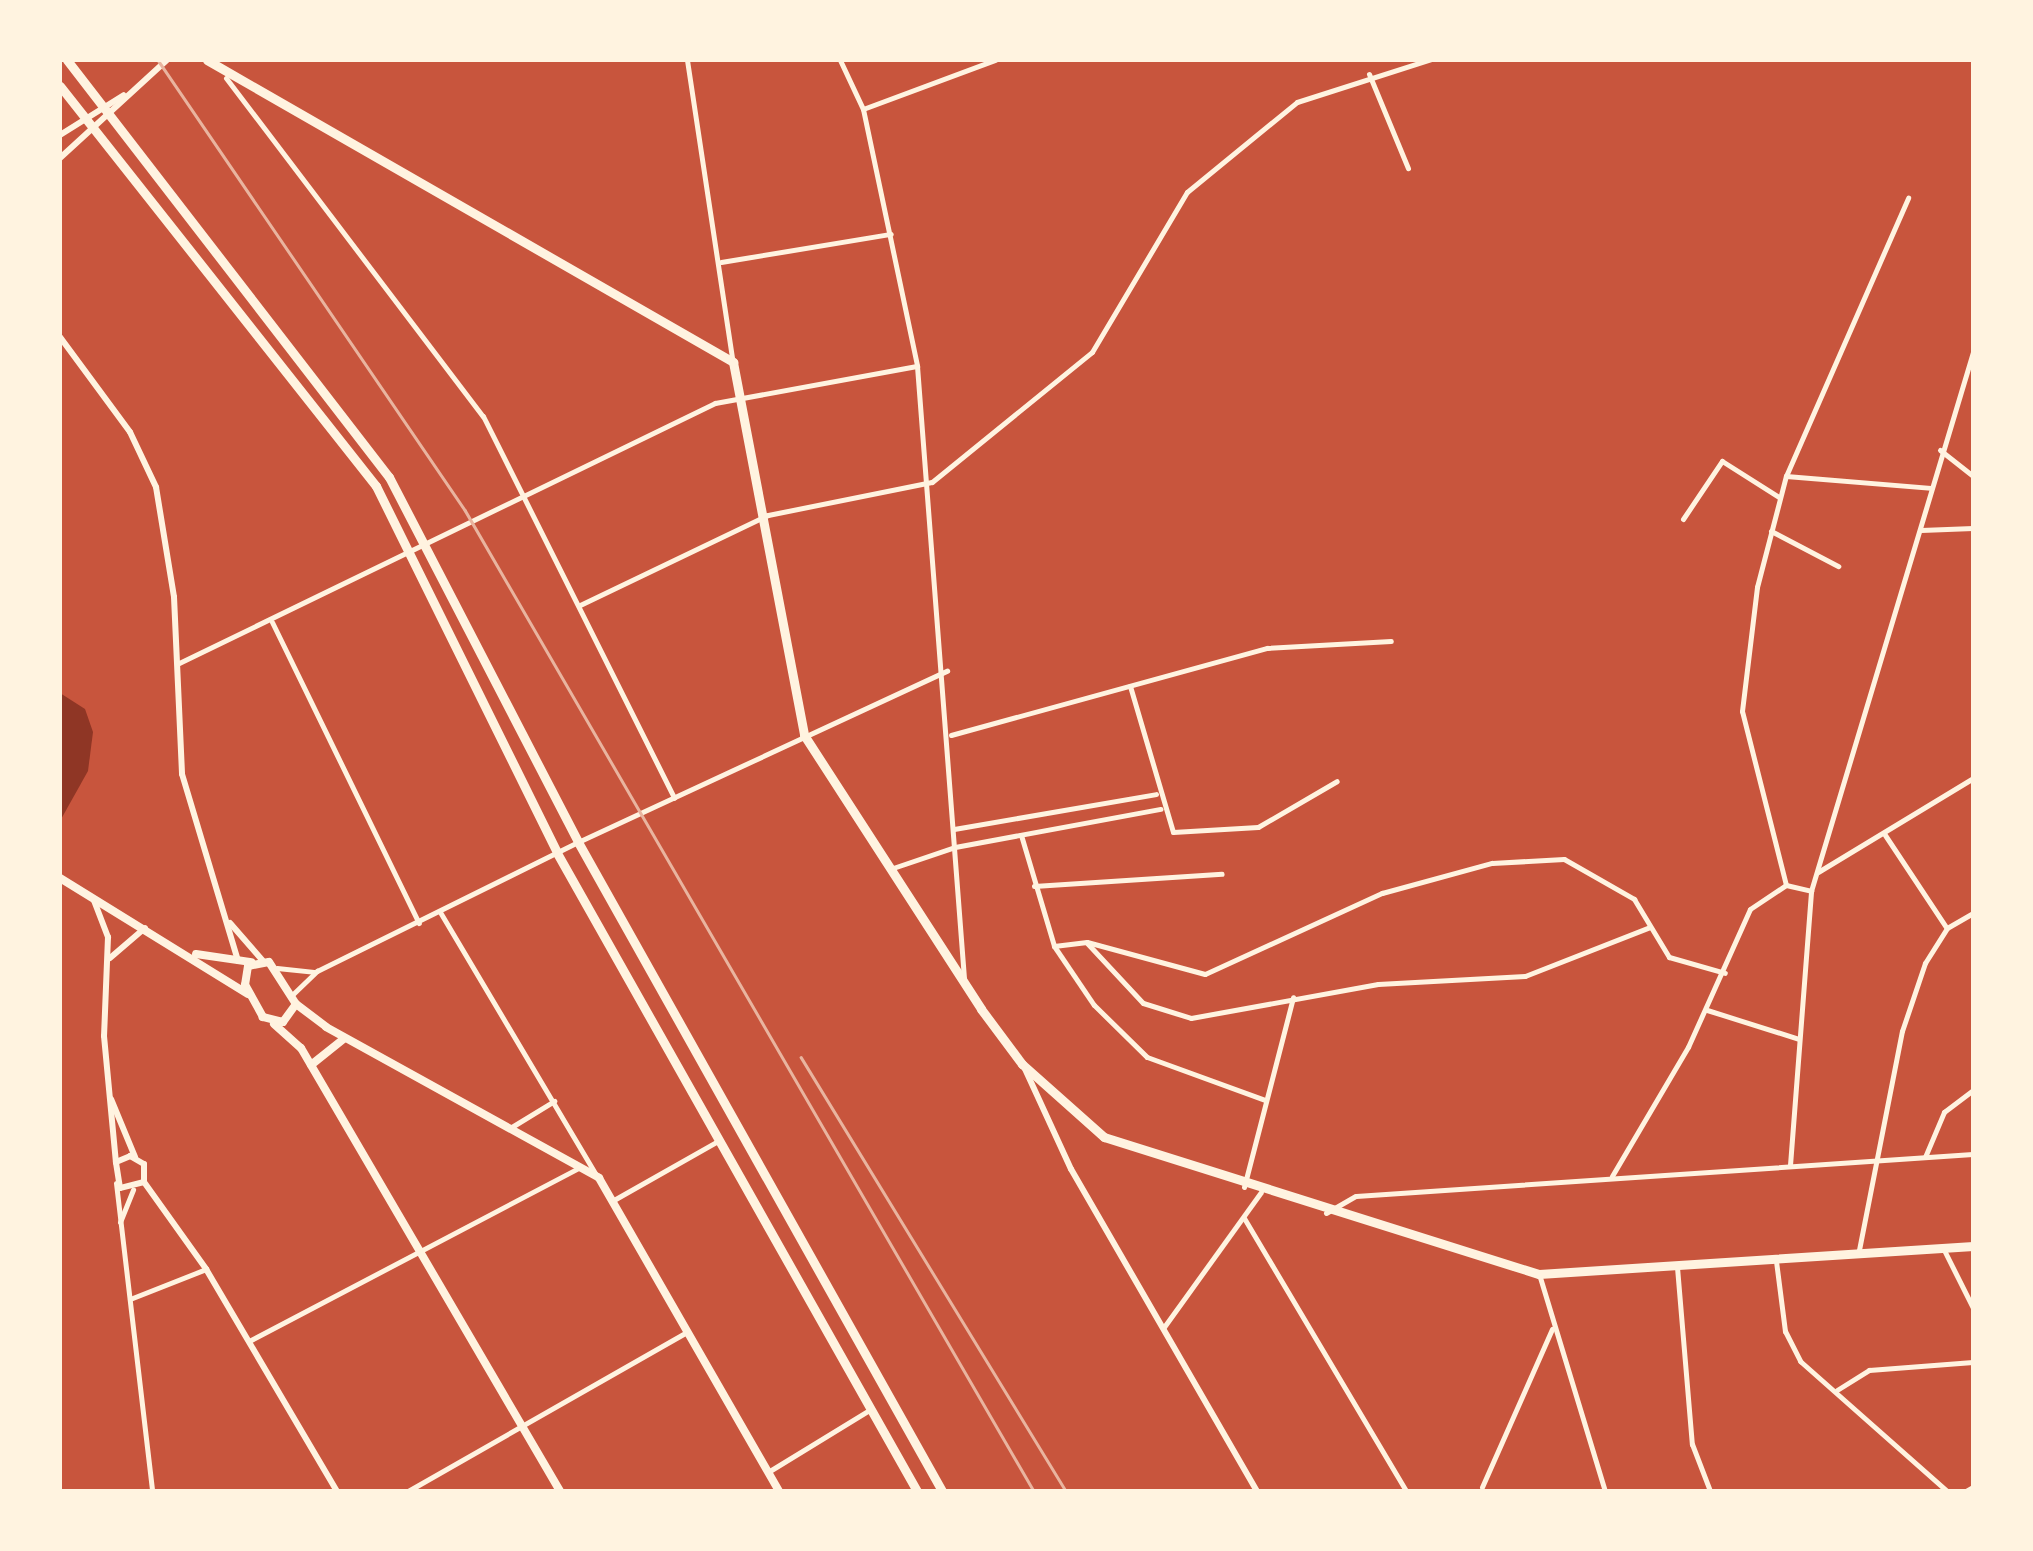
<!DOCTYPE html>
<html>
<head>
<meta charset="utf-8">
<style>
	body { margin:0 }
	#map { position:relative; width:2033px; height:1551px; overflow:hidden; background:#c8553d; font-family:Inter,sans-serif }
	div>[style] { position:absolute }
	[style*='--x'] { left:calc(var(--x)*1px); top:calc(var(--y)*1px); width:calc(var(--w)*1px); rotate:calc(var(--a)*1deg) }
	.water>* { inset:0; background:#8f3625 }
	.minor>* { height:5px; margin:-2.5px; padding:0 2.5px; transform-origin:2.5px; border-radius:2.5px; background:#fff3e0 }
	.tertiary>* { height:6px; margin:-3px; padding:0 3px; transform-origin:3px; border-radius:3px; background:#fff3e0 }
	.secondary>* { height:8px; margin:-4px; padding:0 4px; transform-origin:4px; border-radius:4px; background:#fff3e0 }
	.primary>* { height:9px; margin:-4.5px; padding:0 4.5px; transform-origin:4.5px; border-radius:4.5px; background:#fff3e0 }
	.rail>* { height:2.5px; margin:-1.25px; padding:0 1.25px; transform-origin:1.25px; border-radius:1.25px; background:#e9b49f }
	span { translate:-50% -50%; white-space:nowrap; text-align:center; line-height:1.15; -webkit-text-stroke:8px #fff3e0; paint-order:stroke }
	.frame { position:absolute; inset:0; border:62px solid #fff3e0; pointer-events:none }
</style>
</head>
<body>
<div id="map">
	<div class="water">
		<i style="clip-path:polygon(60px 693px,85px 709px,93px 732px,88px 771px,60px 821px)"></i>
	</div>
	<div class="minor">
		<i style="--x:687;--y:60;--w:302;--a:81.4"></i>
		<i style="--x:840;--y:60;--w:54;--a:64.9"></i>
		<i style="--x:863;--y:109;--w:263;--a:78.1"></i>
		<i style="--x:917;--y:366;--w:614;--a:85.61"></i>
		<i style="--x:1369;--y:74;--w:102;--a:67.5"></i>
		<i style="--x:226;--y:78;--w:425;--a:52.8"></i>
		<i style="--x:483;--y:416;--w:427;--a:63.4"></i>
		<i style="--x:863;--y:109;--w:141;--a:-20.4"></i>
		<i style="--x:721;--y:262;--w:172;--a:-9.4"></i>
		<i style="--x:1940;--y:450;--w:42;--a:38.2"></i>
		<i style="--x:1786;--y:476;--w:145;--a:4.7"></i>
		<i style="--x:1683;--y:519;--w:70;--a:-56.1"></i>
		<i style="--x:1722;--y:461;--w:67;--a:32.3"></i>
		<i style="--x:1921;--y:530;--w:52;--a:-2.2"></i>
		<i style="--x:1771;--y:531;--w:76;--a:27.6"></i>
		<i style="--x:580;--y:605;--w:208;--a:-25.6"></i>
		<i style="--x:768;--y:515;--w:167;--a:-11.4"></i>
		<i style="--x:932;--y:482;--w:206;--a:-39.1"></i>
		<i style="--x:1092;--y:352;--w:186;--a:-59.3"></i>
		<i style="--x:1187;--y:192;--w:142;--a:-39.3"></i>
		<i style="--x:1297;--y:102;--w:139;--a:-17.7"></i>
		<i style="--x:272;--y:622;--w:335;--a:64"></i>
		<i style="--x:177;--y:664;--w:598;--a:-25.88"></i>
		<i style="--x:715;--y:403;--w:205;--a:-10.4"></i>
		<i style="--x:1130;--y:686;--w:152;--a:73.6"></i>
		<i style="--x:1173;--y:832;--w:85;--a:-3.4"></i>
		<i style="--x:1258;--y:827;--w:91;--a:-30.2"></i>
		<i style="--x:951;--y:735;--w:328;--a:-15.4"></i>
		<i style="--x:1267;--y:648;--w:124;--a:-3.2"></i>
		<i style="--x:954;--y:829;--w:205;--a:-9.8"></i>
		<i style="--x:1021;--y:835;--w:116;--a:73.4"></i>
		<i style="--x:1054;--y:946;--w:71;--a:55.9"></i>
		<i style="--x:1094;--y:1005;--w:74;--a:44.5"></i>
		<i style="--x:1147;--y:1057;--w:126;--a:20"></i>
		<i style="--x:1885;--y:835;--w:110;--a:56.5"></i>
		<i style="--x:893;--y:868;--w:65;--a:-18.7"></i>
		<i style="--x:955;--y:847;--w:209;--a:-10.5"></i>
		<i style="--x:1818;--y:872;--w:181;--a:-31.2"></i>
		<i style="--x:1786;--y:885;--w:179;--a:-104.2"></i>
		<i style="--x:1742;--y:711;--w:125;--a:-83.1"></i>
		<i style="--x:1757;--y:587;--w:115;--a:-75.4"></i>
		<i style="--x:1786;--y:476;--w:304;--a:-66.3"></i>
		<i style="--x:1034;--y:886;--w:188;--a:-3.7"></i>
		<i style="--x:440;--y:912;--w:307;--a:59.3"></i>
		<i style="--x:1087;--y:943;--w:82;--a:47"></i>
		<i style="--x:1143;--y:1003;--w:50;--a:17.4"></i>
		<i style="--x:1191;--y:1018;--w:190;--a:-10.3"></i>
		<i style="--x:1378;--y:984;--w:147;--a:-3.1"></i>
		<i style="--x:1525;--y:976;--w:134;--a:-21.4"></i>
		<i style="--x:1054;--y:946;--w:33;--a:-7"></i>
		<i style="--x:1087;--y:942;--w:122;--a:15.2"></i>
		<i style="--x:1205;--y:974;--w:195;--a:-24.6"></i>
		<i style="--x:1382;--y:893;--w:114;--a:-15.3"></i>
		<i style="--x:1492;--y:863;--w:72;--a:-3.2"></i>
		<i style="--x:1564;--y:859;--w:81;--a:29.7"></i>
		<i style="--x:1634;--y:899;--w:68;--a:58.9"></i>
		<i style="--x:1669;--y:957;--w:58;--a:15.9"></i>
		<i style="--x:277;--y:968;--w:37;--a:6"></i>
		<i style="--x:292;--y:995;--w:35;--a:-44"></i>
		<i style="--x:317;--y:971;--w:291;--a:-26.3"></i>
		<i style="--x:578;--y:842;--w:407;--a:-24.9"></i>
		<i style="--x:1707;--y:1010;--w:96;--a:17.5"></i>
		<i style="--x:510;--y:1128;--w:52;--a:-31.5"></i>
		<i style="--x:1925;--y:1157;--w:49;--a:-67.1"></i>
		<i style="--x:1944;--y:1112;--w:36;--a:-37"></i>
		<i style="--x:1790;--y:1165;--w:275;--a:-85.6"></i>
		<i style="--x:1811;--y:891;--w:563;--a:-73.27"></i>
		<i style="--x:1612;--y:1176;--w:150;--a:-59.5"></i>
		<i style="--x:1688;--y:1047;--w:151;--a:-65.8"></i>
		<i style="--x:1750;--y:909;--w:43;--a:-33.7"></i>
		<i style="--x:1786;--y:885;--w:26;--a:13"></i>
		<i style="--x:116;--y:1183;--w:310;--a:83.3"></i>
		<i style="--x:1244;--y:1187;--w:196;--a:-75.5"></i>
		<i style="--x:612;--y:1201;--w:122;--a:-29.5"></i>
		<i style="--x:1326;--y:1213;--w:34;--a:-30"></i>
		<i style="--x:1356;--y:1196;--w:618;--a:-3.89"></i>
		<i style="--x:1244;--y:1218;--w:317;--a:59.3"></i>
		<i style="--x:120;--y:1222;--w:35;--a:-68"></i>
		<i style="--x:1944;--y:1250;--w:65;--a:63.4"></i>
		<i style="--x:1858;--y:1255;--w:228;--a:-78.9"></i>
		<i style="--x:1902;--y:1031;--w:72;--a:-71.3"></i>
		<i style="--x:1925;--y:963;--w:41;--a:-57.8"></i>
		<i style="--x:1947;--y:928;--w:30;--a:-30"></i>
		<i style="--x:1776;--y:1261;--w:71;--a:82.7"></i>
		<i style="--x:1785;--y:1331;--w:34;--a:63"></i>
		<i style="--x:1800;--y:1361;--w:196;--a:41.5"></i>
		<i style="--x:1677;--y:1267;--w:178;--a:85.2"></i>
		<i style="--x:1692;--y:1444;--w:50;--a:69"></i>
		<i style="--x:1539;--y:1274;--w:227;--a:73.1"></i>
		<i style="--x:130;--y:1299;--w:82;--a:-21.5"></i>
		<i style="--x:1164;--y:1327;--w:166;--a:-54.3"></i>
		<i style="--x:249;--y:1341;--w:373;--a:-27.7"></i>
		<i style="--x:1837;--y:1390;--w:38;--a:-32"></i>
		<i style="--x:1869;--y:1370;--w:104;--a:-4.4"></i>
		<i style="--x:768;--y:1472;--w:121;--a:-31.5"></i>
		<i style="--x:1482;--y:1487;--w:173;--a:-66.1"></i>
		<i style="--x:408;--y:1491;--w:321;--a:-29.7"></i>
		<i style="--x:1966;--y:1491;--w:8;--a:-30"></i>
	</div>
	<div class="tertiary">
		<i style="--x:60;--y:135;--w:75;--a:-32"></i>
		<i style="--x:60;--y:158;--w:145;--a:-42.5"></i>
		<i style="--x:60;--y:337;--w:118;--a:53.6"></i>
		<i style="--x:130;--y:432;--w:61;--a:64.7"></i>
		<i style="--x:156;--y:487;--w:111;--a:80.7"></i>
		<i style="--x:174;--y:597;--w:177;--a:87.4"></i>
		<i style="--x:182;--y:774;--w:195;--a:73.3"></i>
		<i style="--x:93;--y:898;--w:42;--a:69"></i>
		<i style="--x:108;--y:937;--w:99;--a:92.3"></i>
		<i style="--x:104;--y:1036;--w:127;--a:84.6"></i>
		<i style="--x:230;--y:923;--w:50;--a:49"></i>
		<i style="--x:110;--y:958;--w:46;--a:-40.6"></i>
		<i style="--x:1025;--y:1069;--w:110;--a:65.3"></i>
		<i style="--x:1071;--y:1169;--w:372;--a:60"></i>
		<i style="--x:111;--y:1099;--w:63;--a:67.5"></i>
		<i style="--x:144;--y:1182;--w:25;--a:166"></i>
		<i style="--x:120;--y:1188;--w:26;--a:-99"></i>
		<i style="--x:116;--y:1162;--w:15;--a:-23"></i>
		<i style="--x:130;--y:1156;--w:16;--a:30"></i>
		<i style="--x:144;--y:1164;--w:18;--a:90"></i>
		<i style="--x:144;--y:1182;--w:107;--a:54.5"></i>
		<i style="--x:206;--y:1269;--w:258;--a:59.5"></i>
	</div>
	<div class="secondary">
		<i style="--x:60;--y:878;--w:221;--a:31.7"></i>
		<i style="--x:196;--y:954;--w:56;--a:8.3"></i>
		<i style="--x:296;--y:1004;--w:22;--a:126"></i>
		<i style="--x:283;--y:1022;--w:21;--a:-166"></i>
		<i style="--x:263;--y:1017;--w:37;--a:-119"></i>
		<i style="--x:245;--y:985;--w:19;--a:-81"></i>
		<i style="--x:248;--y:966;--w:21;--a:-11"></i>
		<i style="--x:269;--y:962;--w:50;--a:57.3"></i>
		<i style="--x:296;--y:1004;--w:38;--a:37"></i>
		<i style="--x:326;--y:1027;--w:312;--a:28.9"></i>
		<i style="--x:599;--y:1178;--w:361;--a:60.1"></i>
		<i style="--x:274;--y:1024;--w:36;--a:42"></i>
		<i style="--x:301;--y:1048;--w:513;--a:59.69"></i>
		<i style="--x:311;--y:1065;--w:43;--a:-38.5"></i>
	</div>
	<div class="primary">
		<i style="--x:67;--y:60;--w:527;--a:52.33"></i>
		<i style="--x:389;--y:477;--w:411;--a:62.6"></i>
		<i style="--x:578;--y:842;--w:744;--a:60.71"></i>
		<i style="--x:207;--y:60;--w:607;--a:29.86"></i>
		<i style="--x:733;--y:362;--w:380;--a:79.2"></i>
		<i style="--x:804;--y:735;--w:326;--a:57.1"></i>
		<i style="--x:981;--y:1009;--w:69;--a:53.3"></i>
		<i style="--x:1022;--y:1064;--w:110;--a:41.7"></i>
		<i style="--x:1104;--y:1137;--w:456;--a:17.5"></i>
		<i style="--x:1539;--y:1274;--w:435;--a:-3.7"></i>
		<i style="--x:60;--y:86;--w:510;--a:51.69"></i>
		<i style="--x:376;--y:486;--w:409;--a:63.7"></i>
		<i style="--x:557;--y:853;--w:733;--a:60.57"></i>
	</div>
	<div class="rail">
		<i style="--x:158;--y:60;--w:545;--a:55.7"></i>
		<i style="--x:465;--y:510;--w:1134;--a:59.89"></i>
		<i style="--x:801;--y:1057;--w:509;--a:58.59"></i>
	</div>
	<div class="frame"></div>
</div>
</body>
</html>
